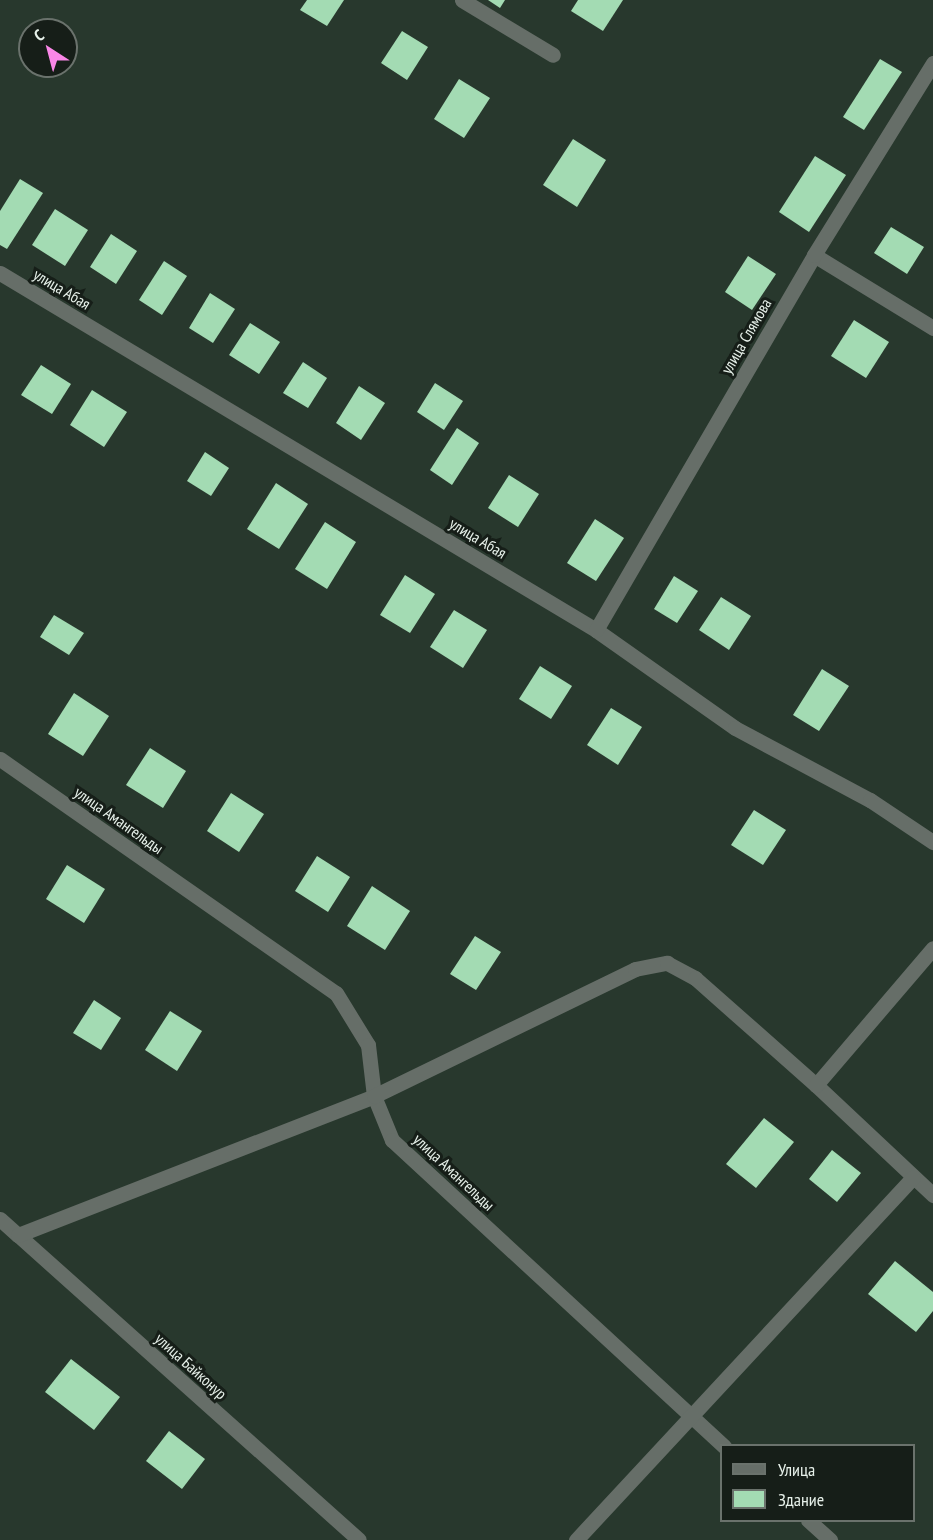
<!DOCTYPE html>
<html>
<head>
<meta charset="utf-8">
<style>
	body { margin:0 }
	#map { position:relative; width:933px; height:1540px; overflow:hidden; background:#28382d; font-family:"PT Sans Narrow",sans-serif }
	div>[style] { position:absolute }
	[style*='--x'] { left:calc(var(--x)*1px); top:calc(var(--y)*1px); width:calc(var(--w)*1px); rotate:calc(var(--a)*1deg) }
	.building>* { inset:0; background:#a3dbb3 }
	.minor>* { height:15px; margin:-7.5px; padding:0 7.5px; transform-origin:7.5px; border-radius:7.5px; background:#666e68 }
	.tertiary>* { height:15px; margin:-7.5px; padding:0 7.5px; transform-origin:7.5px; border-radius:7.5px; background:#666e68 }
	span { translate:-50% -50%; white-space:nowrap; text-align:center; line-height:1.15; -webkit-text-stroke:6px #161e18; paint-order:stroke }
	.street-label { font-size:16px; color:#e7f1ea }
	.legend { position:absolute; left:720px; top:1444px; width:195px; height:78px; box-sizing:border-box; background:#161e18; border:2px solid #6a726c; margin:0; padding:8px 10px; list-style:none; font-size:18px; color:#e7f1ea }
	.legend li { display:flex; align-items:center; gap:12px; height:30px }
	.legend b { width:30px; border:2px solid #6a726c }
	.north { position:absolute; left:18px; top:18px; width:60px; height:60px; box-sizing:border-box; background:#161e18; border:2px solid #6a726c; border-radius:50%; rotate:324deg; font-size:16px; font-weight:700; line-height:24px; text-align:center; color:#e7f1ea }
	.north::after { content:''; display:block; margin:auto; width:21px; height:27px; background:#fa87e7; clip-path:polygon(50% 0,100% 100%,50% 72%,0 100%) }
</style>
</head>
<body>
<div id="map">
	<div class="building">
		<i style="clip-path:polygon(307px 0,344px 0,327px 26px,300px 10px)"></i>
		<i style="clip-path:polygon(488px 0,505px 0,500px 8px)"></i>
		<i style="clip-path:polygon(578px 0,623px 0,603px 31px,571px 11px)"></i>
		<i style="clip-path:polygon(402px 31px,428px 47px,407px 80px,381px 63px)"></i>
		<i style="clip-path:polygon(880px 59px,902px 72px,864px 130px,843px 117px)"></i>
		<i style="clip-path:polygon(459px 79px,490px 98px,464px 138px,434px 119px)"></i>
		<i style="clip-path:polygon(573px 139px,606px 160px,577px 207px,543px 185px)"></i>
		<i style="clip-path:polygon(815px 156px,846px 175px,809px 232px,779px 212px)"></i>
		<i style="clip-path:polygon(20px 179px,43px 193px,7px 249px,0 245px,0 211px)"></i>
		<i style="clip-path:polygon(55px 209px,88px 230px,65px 266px,32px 245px)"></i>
		<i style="clip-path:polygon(891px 227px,924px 247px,907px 274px,874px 253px)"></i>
		<i style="clip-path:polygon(111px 234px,137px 251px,116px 284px,90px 267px)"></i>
		<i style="clip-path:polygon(748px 256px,776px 274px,752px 310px,725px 292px)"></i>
		<i style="clip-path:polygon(164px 261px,187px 276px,162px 315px,139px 300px)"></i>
		<i style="clip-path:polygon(210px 293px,235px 309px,213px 343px,189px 328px)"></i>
		<i style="clip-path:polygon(854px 320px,889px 342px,866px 378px,831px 356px)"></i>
		<i style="clip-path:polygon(250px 323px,280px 342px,259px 374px,229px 355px)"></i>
		<i style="clip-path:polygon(303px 362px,327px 378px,308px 408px,283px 393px)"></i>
		<i style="clip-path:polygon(41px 365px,71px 384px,52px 414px,21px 395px)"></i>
		<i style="clip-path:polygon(435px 383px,463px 401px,444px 430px,417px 412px)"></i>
		<i style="clip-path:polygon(359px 386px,385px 403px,361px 440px,336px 423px)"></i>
		<i style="clip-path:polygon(92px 390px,127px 412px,104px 447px,70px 425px)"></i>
		<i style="clip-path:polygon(457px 428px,479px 443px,452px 485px,430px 470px)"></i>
		<i style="clip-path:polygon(205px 452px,229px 468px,211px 496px,187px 481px)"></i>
		<i style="clip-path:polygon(509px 475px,539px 494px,518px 527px,488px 508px)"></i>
		<i style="clip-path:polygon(276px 483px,308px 504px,279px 549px,247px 529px)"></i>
		<i style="clip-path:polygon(595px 519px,624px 538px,596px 581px,567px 563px)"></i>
		<i style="clip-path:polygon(325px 522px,356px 542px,327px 589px,295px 569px)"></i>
		<i style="clip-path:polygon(405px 575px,435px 594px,410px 633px,380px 615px)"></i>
		<i style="clip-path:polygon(674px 576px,698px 591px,677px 623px,654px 609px)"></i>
		<i style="clip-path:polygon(721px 597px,751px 616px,729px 650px,699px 630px)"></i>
		<i style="clip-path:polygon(454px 610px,487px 630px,463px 668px,430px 647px)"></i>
		<i style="clip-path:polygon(54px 615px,84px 633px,69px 655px,40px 637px)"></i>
		<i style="clip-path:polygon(540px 666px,572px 686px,551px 719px,519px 699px)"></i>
		<i style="clip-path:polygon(822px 669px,849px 686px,819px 731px,793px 715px)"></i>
		<i style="clip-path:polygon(74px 693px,109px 716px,83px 756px,48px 734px)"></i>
		<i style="clip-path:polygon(611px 708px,642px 727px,618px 765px,587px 745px)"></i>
		<i style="clip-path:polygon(150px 748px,186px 771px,163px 808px,126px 785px)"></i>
		<i style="clip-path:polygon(231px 793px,264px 814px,239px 852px,207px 831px)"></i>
		<i style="clip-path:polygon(754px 810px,786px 830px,763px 865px,731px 845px)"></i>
		<i style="clip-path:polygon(317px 856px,350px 877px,328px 912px,295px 891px)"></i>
		<i style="clip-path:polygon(67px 865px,105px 889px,84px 923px,46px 899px)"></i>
		<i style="clip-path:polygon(372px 886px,410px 911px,385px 950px,347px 926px)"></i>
		<i style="clip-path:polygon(475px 936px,501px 952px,476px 990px,450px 974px)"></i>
		<i style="clip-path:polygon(94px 1000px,121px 1018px,101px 1050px,73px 1033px)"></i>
		<i style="clip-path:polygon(170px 1011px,202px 1031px,177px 1071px,145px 1050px)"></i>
		<i style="clip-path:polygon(764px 1118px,794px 1142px,756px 1188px,726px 1164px)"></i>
		<i style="clip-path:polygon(832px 1150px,861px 1173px,837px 1202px,809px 1179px)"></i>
		<i style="clip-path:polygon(895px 1261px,933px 1292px,933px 1311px,916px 1332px,868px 1294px)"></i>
		<i style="clip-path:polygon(71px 1359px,120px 1397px,94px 1430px,45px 1392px)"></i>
		<i style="clip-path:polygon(169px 1431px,205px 1459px,182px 1489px,146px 1461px)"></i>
	</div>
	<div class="minor">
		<i style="--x:462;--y:0;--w:106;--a:31.1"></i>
		<i style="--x:814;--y:255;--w:140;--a:31.5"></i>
		<i style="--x:0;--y:273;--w:695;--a:30.92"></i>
		<i style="--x:596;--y:630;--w:170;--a:35.2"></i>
		<i style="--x:735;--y:728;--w:153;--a:28.1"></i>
		<i style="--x:870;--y:800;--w:76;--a:33.7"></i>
		<i style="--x:596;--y:630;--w:434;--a:-59.8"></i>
		<i style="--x:814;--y:255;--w:226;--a:-58.2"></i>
		<i style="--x:0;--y:759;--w:409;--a:34.9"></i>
		<i style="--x:336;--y:993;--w:61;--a:58.4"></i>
		<i style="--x:368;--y:1045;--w:51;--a:83.3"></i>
		<i style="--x:374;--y:1096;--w:48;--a:67.8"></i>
		<i style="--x:392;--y:1140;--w:452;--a:42.7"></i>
		<i style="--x:816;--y:1085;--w:161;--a:43.2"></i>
		<i style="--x:18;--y:1235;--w:457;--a:41.8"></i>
		<i style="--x:808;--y:1520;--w:30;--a:42"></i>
		<i style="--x:576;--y:1540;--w:495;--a:-47.1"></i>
	</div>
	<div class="tertiary">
		<i style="--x:0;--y:1219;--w:24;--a:42"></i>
		<i style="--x:18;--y:1235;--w:382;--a:-21.3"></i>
		<i style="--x:374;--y:1096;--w:290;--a:-25.9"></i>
		<i style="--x:635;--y:969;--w:33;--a:-11"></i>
		<i style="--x:667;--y:963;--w:32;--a:28"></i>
		<i style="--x:695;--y:978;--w:162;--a:41.5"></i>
		<i style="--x:816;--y:1085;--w:180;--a:-49.5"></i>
	</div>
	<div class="street-label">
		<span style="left:62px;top:289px;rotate:31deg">улица Абая</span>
		<span style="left:746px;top:336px;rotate:-60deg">улица Слямова</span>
		<span style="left:478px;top:538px;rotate:31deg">улица Абая</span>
		<span style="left:119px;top:820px;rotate:35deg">улица Амангельды</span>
		<span style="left:454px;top:1172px;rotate:43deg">улица Амангельды</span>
		<span style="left:191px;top:1366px;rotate:42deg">улица Байконур</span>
	</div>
	<ul class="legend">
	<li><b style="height:8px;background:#666e68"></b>Улица</li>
	<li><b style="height:16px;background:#a3dbb3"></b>Здание</li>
	</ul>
	<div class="north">С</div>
</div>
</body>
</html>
